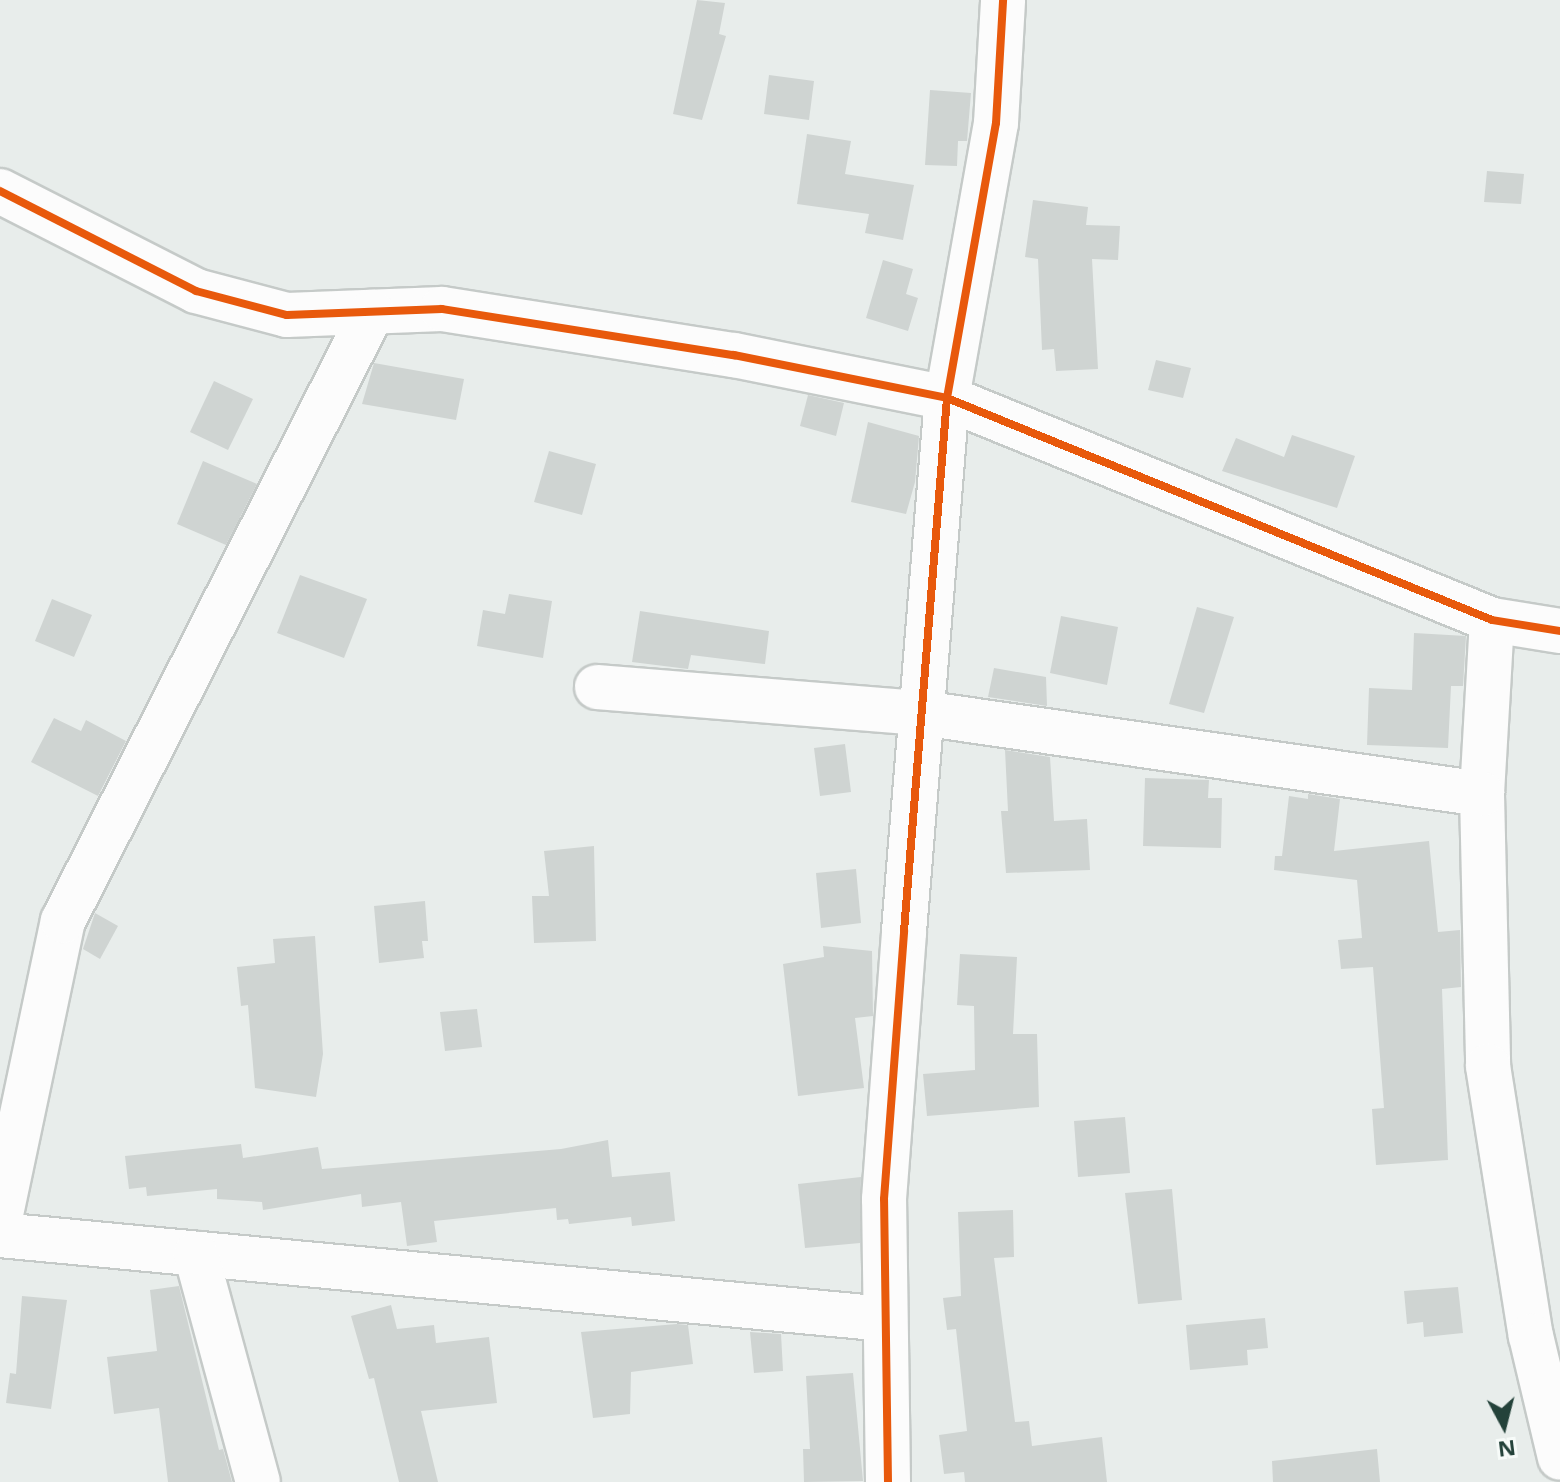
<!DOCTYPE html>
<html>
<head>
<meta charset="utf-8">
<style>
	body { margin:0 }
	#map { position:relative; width:1560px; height:1482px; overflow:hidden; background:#e8edeb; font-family:"Noto Sans",sans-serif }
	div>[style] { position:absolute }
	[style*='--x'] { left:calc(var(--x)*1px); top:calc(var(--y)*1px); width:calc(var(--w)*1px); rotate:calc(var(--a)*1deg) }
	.building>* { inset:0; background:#cfd4d2 }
	.roads { filter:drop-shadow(2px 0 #c5cac8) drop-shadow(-2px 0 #c5cac8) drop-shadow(0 2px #c5cac8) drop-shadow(0 -2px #c5cac8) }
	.minor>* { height:44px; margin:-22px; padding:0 22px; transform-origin:22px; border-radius:22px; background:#fcfcfc }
	.cycleway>* { height:8px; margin:-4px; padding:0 4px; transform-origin:4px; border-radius:4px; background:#e8590c }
	span { translate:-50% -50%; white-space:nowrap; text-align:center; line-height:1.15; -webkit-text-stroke:6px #f7fbf9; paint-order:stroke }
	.north { position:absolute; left:1464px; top:1386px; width:80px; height:80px; -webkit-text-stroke:6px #f7fbf9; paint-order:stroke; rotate:173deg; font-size:22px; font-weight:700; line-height:32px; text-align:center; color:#24423a }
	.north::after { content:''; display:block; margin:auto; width:28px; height:36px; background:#24423a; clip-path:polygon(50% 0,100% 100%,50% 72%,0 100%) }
</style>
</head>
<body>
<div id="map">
	<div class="building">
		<i style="clip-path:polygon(697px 0,725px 3px,719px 34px,726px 36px,702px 120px,673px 114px)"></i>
		<i style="clip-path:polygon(769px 75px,814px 81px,809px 120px,764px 114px)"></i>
		<i style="clip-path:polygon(930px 90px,971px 93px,967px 141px,958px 141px,957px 166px,925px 165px)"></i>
		<i style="clip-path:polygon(807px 134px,851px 141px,845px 174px,914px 185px,903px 240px,865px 233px,869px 214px,797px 204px)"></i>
		<i style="clip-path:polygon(1487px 171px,1524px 174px,1521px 204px,1484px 202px)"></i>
		<i style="clip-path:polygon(1033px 200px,1088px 207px,1086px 225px,1120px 226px,1118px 260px,1092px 259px,1098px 369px,1056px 371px,1054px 349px,1042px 350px,1038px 259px,1025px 257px)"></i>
		<i style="clip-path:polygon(883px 260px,913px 269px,906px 294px,918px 298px,908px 331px,866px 318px)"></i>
		<i style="clip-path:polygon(1156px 360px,1191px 368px,1183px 398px,1148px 390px)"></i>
		<i style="clip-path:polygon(374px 363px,464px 379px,456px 420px,362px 404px)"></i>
		<i style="clip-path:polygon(214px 381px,253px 399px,228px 450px,190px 432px)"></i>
		<i style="clip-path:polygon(808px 395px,844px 403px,836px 436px,800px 426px)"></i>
		<i style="clip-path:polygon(868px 422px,919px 436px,915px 482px,906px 514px,851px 502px)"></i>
		<i style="clip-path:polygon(1292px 435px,1355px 456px,1337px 508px,1222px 471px,1236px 438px,1284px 457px)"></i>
		<i style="clip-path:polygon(549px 451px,596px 464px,582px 515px,534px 502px)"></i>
		<i style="clip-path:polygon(203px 461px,257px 484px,226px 545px,177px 524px)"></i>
		<i style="clip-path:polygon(300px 575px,367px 599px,344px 658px,277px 633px)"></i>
		<i style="clip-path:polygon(509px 594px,552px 601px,543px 658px,477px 646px,483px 610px,505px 614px)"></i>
		<i style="clip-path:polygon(52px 599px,92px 615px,74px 657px,35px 641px)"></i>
		<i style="clip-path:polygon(1197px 607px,1234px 617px,1204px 713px,1169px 704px)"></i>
		<i style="clip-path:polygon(640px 611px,769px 631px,765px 664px,691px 655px,688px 669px,632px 662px)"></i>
		<i style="clip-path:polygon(1061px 616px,1118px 627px,1107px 685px,1050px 673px)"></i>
		<i style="clip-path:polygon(1414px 633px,1466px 636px,1463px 686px,1451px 686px,1448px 748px,1367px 745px,1369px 688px,1412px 690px)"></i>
		<i style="clip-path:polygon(994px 668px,1046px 677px,1047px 706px,988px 697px)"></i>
		<i style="clip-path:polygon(54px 718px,81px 731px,86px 720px,126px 741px,98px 796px,31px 762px)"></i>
		<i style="clip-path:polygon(845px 744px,851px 792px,820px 796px,814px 748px)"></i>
		<i style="clip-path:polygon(1005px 750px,1050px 757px,1054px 821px,1087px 819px,1090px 870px,1006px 873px,1001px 811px,1008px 811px)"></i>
		<i style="clip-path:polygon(1145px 778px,1209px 780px,1208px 798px,1222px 798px,1221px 848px,1143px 846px)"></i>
		<i style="clip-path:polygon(1308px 794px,1340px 799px,1334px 851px,1429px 841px,1438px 932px,1460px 930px,1461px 987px,1442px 989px,1448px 1160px,1376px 1165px,1372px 1109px,1384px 1108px,1373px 967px,1341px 969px,1338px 940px,1362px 938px,1357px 880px,1274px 870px,1275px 856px,1282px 856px,1289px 796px,1308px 799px)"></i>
		<i style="clip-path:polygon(594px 846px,596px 941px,534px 943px,532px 896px,549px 896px,544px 851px)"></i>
		<i style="clip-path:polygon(856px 869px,861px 923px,821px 928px,816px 873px)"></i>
		<i style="clip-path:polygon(425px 901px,428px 941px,422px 941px,424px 958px,379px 963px,374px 906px)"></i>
		<i style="clip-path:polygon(95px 913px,118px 926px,100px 959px,83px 949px)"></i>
		<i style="clip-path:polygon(315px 936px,323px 1054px,316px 1097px,255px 1088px,248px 1005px,241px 1006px,237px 967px,275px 963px,273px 939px)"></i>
		<i style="clip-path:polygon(823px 946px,872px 951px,873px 1016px,855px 1018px,864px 1088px,798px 1096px,783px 964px,824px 957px)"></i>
		<i style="clip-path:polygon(960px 954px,1017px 957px,1013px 1034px,1037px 1034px,1039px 1107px,927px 1116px,923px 1074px,975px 1070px,974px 1006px,957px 1005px)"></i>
		<i style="clip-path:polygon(477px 1009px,482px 1047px,445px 1051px,440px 1012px)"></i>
		<i style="clip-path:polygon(1125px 1117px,1130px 1173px,1078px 1177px,1074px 1121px)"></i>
		<i style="clip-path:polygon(608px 1140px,612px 1177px,670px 1172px,675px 1221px,632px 1226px,631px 1217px,569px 1224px,568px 1219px,557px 1220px,556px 1208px,434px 1221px,437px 1242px,407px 1246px,401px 1202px,362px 1207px,361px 1194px,263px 1210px,262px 1202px,217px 1199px,217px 1189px,147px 1196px,146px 1187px,129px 1189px,125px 1156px,241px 1144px,243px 1158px,318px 1147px,322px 1169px,561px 1149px)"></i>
		<i style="clip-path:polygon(861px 1177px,860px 1243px,805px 1248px,798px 1184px)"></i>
		<i style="clip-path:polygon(1172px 1189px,1182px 1300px,1138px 1304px,1125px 1193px)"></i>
		<i style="clip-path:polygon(1013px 1210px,1014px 1257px,994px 1258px,1015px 1422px,1029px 1421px,1032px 1446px,1102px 1437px,1107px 1482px,965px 1482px,964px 1472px,944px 1474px,939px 1435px,967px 1431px,956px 1329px,947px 1330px,943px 1298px,961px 1296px,958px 1212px)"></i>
		<i style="clip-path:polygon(179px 1286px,219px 1450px,223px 1449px,232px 1482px,168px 1482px,159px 1408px,114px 1414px,107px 1357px,157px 1351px,150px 1290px)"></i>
		<i style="clip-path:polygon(1458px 1287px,1463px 1333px,1424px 1337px,1423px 1322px,1407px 1324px,1404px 1291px)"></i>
		<i style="clip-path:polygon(22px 1296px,67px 1300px,51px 1409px,6px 1403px,10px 1373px,16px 1374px)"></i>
		<i style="clip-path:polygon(391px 1305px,397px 1329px,434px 1325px,436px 1343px,489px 1337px,497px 1403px,421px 1411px,438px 1482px,399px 1482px,374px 1378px,369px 1379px,351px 1316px)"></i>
		<i style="clip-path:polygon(1265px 1318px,1268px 1348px,1247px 1350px,1248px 1365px,1190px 1370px,1186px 1325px)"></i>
		<i style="clip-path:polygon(677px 1324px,688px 1325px,693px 1364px,631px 1372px,630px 1414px,593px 1418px,581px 1332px)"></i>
		<i style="clip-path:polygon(750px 1332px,781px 1334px,783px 1371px,754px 1373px)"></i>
		<i style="clip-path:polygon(853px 1373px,863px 1481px,804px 1482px,803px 1449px,810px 1449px,806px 1376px)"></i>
		<i style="clip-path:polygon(1377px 1449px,1380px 1482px,1273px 1482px,1272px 1461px)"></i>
	</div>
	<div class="roads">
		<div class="minor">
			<i style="--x:0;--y:191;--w:220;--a:27"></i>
			<i style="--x:196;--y:291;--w:94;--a:14.8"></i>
			<i style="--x:287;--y:315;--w:155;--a:-2.2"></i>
			<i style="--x:442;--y:309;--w:296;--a:9"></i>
			<i style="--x:734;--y:355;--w:217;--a:11.4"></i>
			<i style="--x:947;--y:398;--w:588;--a:22.16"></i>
			<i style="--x:1492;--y:620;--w:69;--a:9.2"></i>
			<i style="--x:1492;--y:620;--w:174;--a:93.3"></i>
			<i style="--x:1482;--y:794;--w:272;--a:88.7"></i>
			<i style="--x:1488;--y:1066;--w:273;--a:81"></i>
			<i style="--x:1531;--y:1336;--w:125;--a:76.6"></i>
			<i style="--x:597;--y:687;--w:325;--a:4.6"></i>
			<i style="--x:921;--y:713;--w:567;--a:8.22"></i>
			<i style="--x:0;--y:1219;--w:305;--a:-78.1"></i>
			<i style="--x:63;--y:921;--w:683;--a:-63.1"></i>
			<i style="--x:0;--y:1235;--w:889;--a:5.42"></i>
			<i style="--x:196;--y:1254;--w:236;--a:74.8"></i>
			<i style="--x:888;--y:1482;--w:283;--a:-90.8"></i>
			<i style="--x:884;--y:1199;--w:269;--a:-85.7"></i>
			<i style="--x:904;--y:931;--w:535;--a:-85.39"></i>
			<i style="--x:947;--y:398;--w:279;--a:-79.9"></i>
			<i style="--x:996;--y:123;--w:123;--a:-86.7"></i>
		</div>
	</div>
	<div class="cycleway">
		<i style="--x:0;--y:191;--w:220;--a:27"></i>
		<i style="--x:196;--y:291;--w:94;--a:14.8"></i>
		<i style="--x:287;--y:315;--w:155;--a:-2.2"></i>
		<i style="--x:442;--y:309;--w:296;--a:9"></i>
		<i style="--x:734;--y:355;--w:217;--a:11.4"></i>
		<i style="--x:947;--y:398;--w:588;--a:22.16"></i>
		<i style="--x:1492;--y:620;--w:69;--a:9.2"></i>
		<i style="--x:888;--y:1482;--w:283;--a:-90.8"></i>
		<i style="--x:884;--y:1199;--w:269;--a:-85.7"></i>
		<i style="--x:904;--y:931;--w:535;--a:-85.39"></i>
		<i style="--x:947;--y:398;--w:279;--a:-79.9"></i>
		<i style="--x:996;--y:123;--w:123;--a:-86.7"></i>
	</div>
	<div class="north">N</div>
</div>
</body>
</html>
